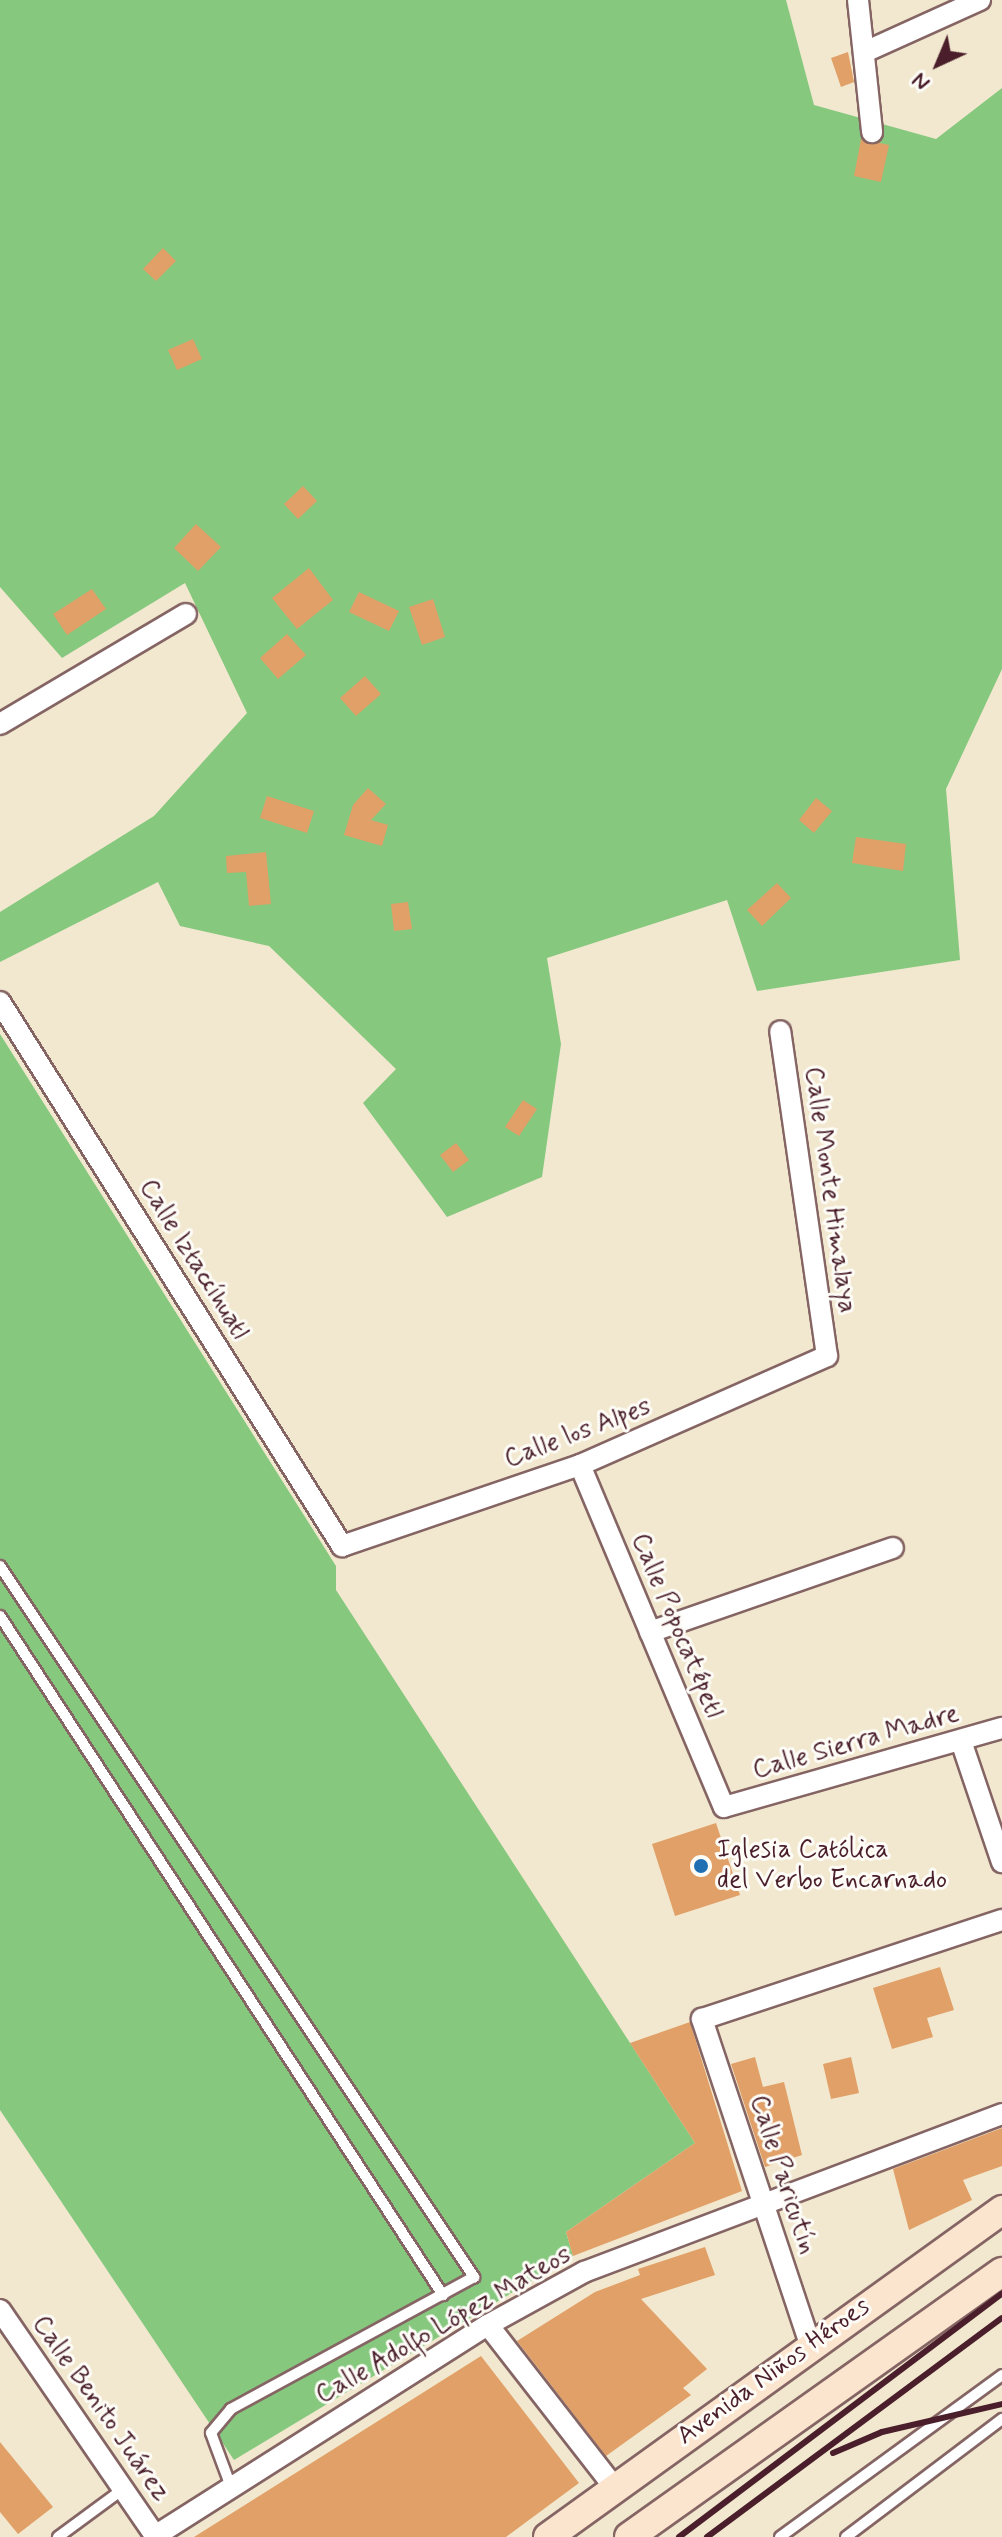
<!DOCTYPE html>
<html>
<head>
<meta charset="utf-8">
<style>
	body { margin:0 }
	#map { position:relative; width:1002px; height:2537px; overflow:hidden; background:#f2e8cf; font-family:Mynerve,sans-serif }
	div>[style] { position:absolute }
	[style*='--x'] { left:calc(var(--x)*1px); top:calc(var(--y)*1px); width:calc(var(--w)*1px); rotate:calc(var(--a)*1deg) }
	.green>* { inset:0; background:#87c87f }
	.building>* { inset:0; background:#e0a067 }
	.roads { filter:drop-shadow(2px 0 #856564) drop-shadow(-2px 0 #856564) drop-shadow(0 2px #856564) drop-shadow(0 -2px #856564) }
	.lane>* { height:10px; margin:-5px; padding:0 5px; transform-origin:5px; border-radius:5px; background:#fff }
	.street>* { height:20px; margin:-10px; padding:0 10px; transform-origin:10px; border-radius:10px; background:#fff }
	.secondary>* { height:28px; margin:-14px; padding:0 14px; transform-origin:14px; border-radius:14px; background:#fce5cf }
	.rail>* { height:6px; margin:-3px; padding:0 3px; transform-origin:3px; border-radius:3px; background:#4a1f2b }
	.dots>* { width:22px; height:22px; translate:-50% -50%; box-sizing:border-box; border:4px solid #fdfcf7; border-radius:50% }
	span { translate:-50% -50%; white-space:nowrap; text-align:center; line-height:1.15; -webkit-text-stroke:6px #fdfcf7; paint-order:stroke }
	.street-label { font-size:26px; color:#4a1f2b }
	.poi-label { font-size:26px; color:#4a1f2b }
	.left { translate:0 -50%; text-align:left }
	.north { position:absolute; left:898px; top:24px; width:80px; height:80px; -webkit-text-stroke:6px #fdfcf7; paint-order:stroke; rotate:224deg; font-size:22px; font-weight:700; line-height:32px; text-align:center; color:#4a1f2b }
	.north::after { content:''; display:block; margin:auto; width:28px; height:36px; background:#4a1f2b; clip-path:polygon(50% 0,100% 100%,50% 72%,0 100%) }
</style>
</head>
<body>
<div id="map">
	<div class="green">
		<i style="clip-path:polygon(0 0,786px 0,814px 105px,936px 139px,1002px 88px,1002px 669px,946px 789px,960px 960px,757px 991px,727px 900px,547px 958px,561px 1044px,542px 1177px,447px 1217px,363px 1103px,396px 1069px,269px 946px,180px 926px,158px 882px,0 962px,0 912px,154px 816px,247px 713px,185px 583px,62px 658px,0 587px)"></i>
		<i style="clip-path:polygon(0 1034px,336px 1566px,336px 1590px,695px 2143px,566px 2232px,573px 2256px,234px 2460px,0 2110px)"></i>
	</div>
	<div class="building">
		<i style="clip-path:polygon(848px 52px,854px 82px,841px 87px,831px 58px)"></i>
		<i style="clip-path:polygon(861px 139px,889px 145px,881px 182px,854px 176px)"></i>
		<i style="clip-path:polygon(163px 248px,176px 261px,156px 281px,143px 269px)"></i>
		<i style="clip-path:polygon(193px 339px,202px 359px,177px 370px,168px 350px)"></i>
		<i style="clip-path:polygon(303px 486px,317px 501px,298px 519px,284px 504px)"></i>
		<i style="clip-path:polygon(196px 524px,221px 547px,198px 571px,174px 548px)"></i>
		<i style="clip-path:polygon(309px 568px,333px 600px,297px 629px,272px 598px)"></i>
		<i style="clip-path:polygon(92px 589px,106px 609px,67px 635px,53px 614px)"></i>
		<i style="clip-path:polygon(359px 592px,399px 611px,389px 631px,349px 612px)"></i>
		<i style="clip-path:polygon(433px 599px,445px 637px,422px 645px,409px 607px)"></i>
		<i style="clip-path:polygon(287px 634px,306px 655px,278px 679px,260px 658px)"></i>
		<i style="clip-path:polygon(365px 676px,381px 694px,356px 716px,340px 698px)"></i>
		<i style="clip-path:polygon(368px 788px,386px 804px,371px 820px,388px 825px,382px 846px,344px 835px,353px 805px)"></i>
		<i style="clip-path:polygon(267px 796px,314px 811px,307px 833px,260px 818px)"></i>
		<i style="clip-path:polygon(816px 798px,832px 811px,814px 833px,799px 820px)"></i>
		<i style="clip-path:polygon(856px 837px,906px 844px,903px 871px,852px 863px)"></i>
		<i style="clip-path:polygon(266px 852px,271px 904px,249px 906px,246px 872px,227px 873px,226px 856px)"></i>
		<i style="clip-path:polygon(777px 883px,791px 898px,762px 926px,747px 910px)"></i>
		<i style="clip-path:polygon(408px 902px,412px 929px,394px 931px,391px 904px)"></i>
		<i style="clip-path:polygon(523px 1100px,537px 1109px,519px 1136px,505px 1127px)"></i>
		<i style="clip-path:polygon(456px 1143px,469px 1160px,453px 1172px,440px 1155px)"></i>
		<i style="clip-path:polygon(716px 1823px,740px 1895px,675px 1916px,652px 1844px)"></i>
		<i style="clip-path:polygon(940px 1967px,954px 2010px,927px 2018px,933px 2037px,892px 2049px,873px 1988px)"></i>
		<i style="clip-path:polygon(690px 2022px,742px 2191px,573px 2256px,566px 2232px,695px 2143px,630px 2043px)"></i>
		<i style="clip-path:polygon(755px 2057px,763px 2087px,784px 2082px,802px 2155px,765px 2167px,731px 2064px)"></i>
		<i style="clip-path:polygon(851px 2057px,859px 2093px,831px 2099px,823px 2064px)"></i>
		<i style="clip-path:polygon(1002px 2128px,1002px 2166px,963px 2180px,972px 2200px,909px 2230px,893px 2169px)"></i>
		<i style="clip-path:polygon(705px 2247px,715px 2275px,641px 2299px,707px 2369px,683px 2388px,691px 2395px,606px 2456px,517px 2341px,595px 2292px,640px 2275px,638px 2269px)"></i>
		<i style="clip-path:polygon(481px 2356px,579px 2483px,506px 2537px,194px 2537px)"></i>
		<i style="clip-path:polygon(0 2442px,53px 2507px,18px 2534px,0 2512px)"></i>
	</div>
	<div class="roads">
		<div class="lane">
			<i style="--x:0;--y:1566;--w:855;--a:56.31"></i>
			<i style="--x:474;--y:2277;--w:277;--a:151.5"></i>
			<i style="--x:231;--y:2409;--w:31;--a:130"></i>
			<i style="--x:211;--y:2433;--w:54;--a:69.6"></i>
			<i style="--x:0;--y:1616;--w:811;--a:56.88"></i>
			<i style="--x:58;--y:2537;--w:81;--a:-36.4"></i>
			<i style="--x:780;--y:2537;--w:275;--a:-36.1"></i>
			<i style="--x:846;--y:2537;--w:196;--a:-37.1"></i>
		</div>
		<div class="street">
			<i style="--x:858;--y:0;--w:133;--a:83.9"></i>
			<i style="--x:867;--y:51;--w:124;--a:-24.3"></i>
			<i style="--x:0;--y:724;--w:216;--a:-30.6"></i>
			<i style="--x:0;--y:1002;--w:643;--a:57.84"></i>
			<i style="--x:342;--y:1546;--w:251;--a:-18.8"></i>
			<i style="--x:580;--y:1465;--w:270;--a:-23.8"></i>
			<i style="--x:827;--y:1356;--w:328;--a:-98.2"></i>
			<i style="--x:580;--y:1465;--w:371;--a:67.2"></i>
			<i style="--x:724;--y:1807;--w:289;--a:-15.9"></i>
			<i style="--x:650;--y:1632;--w:257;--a:-19.1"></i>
			<i style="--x:961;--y:1741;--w:128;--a:71.3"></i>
			<i style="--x:0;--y:2310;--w:275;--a:55.5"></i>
			<i style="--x:488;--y:2325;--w:207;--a:52.1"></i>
			<i style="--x:811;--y:2347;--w:346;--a:-108.4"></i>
			<i style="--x:702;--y:2019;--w:316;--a:-18.3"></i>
			<i style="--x:155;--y:2536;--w:394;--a:-32.4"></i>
			<i style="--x:488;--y:2325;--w:110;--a:-28.9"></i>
			<i style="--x:584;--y:2272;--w:447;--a:-20.7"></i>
		</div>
		<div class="secondary">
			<i style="--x:548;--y:2537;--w:560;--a:-35.76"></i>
			<i style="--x:629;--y:2537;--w:458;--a:-35.4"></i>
		</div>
	</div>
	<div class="rail">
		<i style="--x:833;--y:2453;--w:53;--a:-23.2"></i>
		<i style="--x:882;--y:2432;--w:123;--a:-13.1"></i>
		<i style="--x:679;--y:2537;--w:404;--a:-37"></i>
		<i style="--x:707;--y:2537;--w:367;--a:-36.6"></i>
	</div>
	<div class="dots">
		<i style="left:701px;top:1866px;background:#1f6fb2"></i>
	</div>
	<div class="street-label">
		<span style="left:829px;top:1190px;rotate:82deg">Calle Monte Himalaya</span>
		<span style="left:193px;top:1260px;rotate:58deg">Calle Iztaccíhuatl</span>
		<span style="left:578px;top:1434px;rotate:-21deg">Calle los Alpes</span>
		<span style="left:676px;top:1626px;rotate:67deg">Calle Popocatépetl</span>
		<span style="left:856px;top:1743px;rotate:-16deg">Calle Sierra Madre</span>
		<span style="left:782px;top:2175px;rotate:72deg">Calle Paricutín</span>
		<span style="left:444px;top:2326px;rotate:-30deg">Calle Adolfo López Mateos</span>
		<span style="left:774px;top:2372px;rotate:-36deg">Avenida Niños Héroes</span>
		<span style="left:100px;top:2409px;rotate:55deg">Calle Benito Juárez</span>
	</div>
	<div class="poi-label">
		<span class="left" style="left:717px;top:1866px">Iglesia Católica<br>del Verbo Encarnado</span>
	</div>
	<div class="north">N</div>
</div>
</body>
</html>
